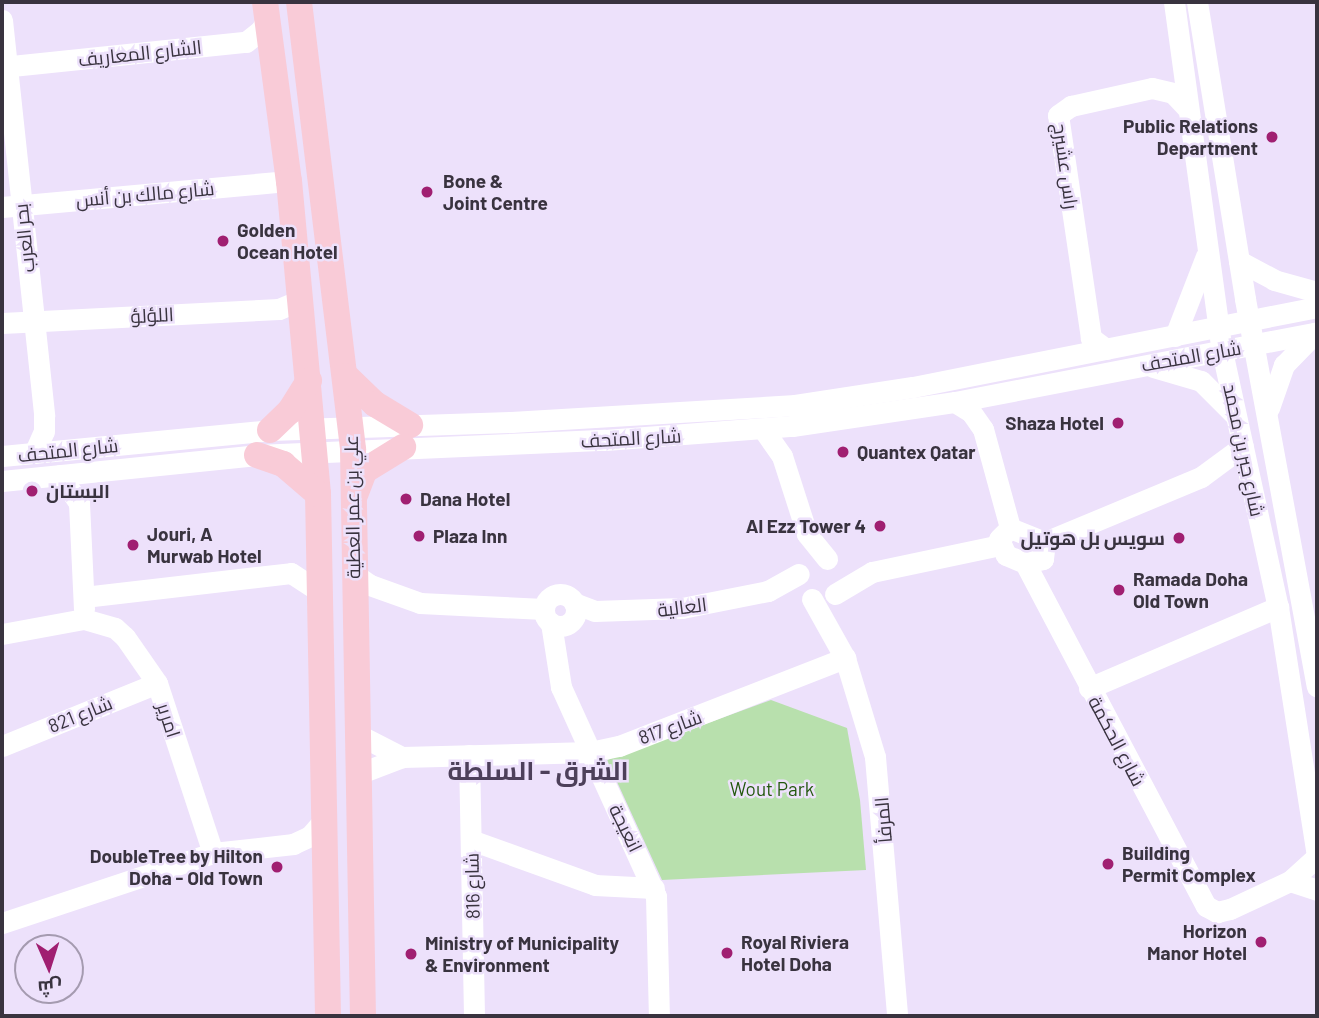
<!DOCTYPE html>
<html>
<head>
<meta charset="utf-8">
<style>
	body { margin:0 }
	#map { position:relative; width:1319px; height:1018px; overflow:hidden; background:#ede1fb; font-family:Barlow,Cairo,sans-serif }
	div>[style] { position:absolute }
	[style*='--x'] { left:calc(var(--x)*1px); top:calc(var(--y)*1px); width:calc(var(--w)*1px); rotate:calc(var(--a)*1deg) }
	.green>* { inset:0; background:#b8e0ad }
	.minor>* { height:21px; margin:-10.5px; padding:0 10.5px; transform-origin:10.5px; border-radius:10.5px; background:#fff }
	.minor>.ring { margin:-10.5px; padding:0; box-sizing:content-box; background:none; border:21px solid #fff; border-radius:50% }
	.major>* { height:26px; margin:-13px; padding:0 13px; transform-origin:13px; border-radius:13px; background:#f9cbd7 }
	.dots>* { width:19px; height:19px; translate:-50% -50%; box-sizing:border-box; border:4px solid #ede1fb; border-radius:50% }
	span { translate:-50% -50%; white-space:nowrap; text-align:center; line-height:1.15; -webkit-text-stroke:5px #ede1fb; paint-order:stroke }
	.street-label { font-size:19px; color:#39333f }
	.poi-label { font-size:19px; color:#39333f; font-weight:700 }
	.right { translate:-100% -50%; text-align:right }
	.left { translate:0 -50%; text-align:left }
	.park-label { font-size:19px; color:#23580e }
	.district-label { font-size:26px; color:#4d405a; font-weight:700 }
	.frame { position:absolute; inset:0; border:4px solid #39333f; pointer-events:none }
	.north { position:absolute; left:14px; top:934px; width:70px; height:70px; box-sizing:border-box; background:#ede1fb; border:2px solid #a59bb0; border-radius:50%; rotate:177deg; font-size:19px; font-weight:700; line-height:28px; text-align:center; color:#39333f }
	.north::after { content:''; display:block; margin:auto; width:24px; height:32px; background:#a01f71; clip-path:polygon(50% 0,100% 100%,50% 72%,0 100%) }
</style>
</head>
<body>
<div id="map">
	<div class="green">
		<i style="clip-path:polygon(771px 700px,847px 728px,860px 800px,866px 870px,662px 880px,607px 760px)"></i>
	</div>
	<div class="minor">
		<i style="--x:1174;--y:2;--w:352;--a:82.2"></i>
		<i style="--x:1222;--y:351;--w:262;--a:77.7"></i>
		<i style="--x:1278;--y:607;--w:251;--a:81.1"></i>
		<i style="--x:1197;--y:2;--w:301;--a:80.8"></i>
		<i style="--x:1245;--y:299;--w:394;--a:79.5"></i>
		<i style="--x:2;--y:20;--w:398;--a:83.9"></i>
		<i style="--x:44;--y:416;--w:15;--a:90"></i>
		<i style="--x:44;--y:431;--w:24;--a:114"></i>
		<i style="--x:2;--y:67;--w:245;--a:-5.9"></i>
		<i style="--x:246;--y:42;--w:19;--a:-39"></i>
		<i style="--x:261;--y:30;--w:13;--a:-63"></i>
		<i style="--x:2;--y:207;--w:288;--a:-5.2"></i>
		<i style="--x:1239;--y:261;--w:40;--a:28"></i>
		<i style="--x:1274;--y:280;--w:45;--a:15.6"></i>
		<i style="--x:2;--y:323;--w:277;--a:-2.9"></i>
		<i style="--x:279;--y:309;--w:23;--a:-23"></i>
		<i style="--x:1175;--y:336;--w:86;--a:-68.8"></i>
		<i style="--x:1106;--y:349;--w:19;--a:-144"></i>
		<i style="--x:1091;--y:338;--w:225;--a:-98.4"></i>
		<i style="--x:1058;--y:115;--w:16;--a:-35"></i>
		<i style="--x:1071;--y:106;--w:83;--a:-12.5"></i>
		<i style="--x:1152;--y:88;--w:22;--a:13"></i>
		<i style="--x:1173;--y:93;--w:21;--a:47"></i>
		<i style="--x:1153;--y:367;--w:50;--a:16.3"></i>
		<i style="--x:1201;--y:381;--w:47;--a:45"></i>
		<i style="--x:955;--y:402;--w:19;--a:32"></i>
		<i style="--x:971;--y:412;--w:21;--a:55"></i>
		<i style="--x:983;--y:429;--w:103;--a:74.7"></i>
		<i style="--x:1269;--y:408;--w:46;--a:-70.8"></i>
		<i style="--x:1284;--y:365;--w:45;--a:-45.9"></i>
		<i style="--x:763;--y:429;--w:33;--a:55"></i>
		<i style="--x:782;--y:456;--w:82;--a:72.2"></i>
		<i style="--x:807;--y:534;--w:32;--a:51"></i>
		<i style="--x:2;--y:456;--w:269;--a:-5.5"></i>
		<i style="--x:270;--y:430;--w:241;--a:-1.9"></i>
		<i style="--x:511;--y:422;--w:285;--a:-3.4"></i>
		<i style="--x:795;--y:405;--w:119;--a:-8.7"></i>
		<i style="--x:913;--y:387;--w:412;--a:-11.2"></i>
		<i style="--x:60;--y:475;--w:34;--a:56"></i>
		<i style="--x:79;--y:503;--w:106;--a:87.3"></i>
		<i style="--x:2;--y:481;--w:256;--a:-5.8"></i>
		<i style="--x:257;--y:455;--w:348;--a:-2.5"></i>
		<i style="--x:605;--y:440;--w:188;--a:-4.3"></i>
		<i style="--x:792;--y:426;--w:165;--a:-8.4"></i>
		<i style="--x:955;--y:402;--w:369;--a:-10.9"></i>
		<i style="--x:1010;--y:528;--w:38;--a:22"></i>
		<i style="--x:1045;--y:542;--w:17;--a:97"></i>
		<i style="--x:1043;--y:559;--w:18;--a:167"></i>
		<i style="--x:1025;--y:563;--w:21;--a:-157"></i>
		<i style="--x:1006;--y:555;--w:17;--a:-114"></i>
		<i style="--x:999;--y:539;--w:16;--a:-45"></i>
		<i style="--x:1045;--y:542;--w:169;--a:-22.6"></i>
		<i style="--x:1201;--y:477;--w:52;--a:-36.4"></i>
		<i style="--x:1025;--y:563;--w:388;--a:62.2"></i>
		<i style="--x:1206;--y:906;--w:13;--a:29"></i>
		<i style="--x:1217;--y:912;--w:13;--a:-13"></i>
		<i style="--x:1230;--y:909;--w:66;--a:-25"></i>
		<i style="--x:1290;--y:881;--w:36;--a:-42"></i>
		<i style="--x:353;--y:573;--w:21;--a:35"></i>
		<i style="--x:370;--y:585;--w:53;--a:19.8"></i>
		<i style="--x:420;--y:603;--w:124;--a:2.8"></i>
		<i style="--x:835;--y:594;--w:43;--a:-30.7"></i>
		<i style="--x:872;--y:572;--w:131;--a:-11.9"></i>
		<i class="ring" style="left:544px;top:594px;width:11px;height:11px"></i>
		<i style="--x:84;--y:597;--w:208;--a:-6.6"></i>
		<i style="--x:291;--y:573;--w:33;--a:33"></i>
		<i style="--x:812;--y:599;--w:68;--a:60.8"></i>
		<i style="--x:845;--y:658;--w:103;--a:73.1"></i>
		<i style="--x:875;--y:757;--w:260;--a:85.1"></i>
		<i style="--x:574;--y:603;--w:22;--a:21"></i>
		<i style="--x:595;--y:611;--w:87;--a:-2"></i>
		<i style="--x:682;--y:608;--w:88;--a:-11.2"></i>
		<i style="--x:768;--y:591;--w:35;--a:-29"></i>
		<i style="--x:551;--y:623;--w:65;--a:81.1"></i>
		<i style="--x:561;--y:687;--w:230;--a:65.6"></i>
		<i style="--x:656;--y:896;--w:120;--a:88.6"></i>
		<i style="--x:2;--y:634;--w:83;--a:-10.4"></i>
		<i style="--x:84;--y:619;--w:32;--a:16"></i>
		<i style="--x:115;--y:628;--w:13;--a:42"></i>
		<i style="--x:125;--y:637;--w:56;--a:55.2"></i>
		<i style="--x:157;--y:683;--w:179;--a:71.8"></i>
		<i style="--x:1089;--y:688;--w:206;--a:-23.2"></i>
		<i style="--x:357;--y:734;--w:51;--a:27.1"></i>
		<i style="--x:2;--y:746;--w:167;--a:-22.1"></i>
		<i style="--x:469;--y:755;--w:261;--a:88.9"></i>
		<i style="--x:358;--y:774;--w:47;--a:-21.1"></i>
		<i style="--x:402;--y:757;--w:188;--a:-1.5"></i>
		<i style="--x:590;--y:752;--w:30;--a:-12"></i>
		<i style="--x:619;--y:746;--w:243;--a:-21.3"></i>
		<i style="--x:471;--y:840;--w:132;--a:19.9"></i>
		<i style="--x:595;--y:885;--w:59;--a:2.9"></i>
		<i style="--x:1290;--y:881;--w:28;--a:18"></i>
		<i style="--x:2;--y:923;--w:222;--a:-18.4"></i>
		<i style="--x:213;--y:853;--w:81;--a:-6.4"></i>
		<i style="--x:293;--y:844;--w:19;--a:-25"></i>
		<i style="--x:310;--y:836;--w:18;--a:-49"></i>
	</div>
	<div class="major">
		<i style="--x:265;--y:2;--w:181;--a:82.4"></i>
		<i style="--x:289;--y:181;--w:314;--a:84.7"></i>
		<i style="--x:318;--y:494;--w:522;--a:88.9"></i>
		<i style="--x:299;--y:2;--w:451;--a:83.1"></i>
		<i style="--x:353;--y:450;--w:566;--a:88.99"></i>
		<i style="--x:346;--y:376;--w:40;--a:44"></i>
		<i style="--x:375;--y:404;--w:41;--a:31"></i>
		<i style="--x:270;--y:430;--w:28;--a:-44"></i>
		<i style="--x:290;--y:411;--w:36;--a:-58"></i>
		<i style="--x:257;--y:455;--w:28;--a:19"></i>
		<i style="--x:283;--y:464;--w:46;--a:40.6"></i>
		<i style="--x:355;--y:495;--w:26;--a:-69"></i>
		<i style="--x:364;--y:471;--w:46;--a:-31.6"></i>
	</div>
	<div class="dots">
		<i style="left:1272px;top:137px;background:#a01f71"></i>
		<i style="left:427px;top:192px;background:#a01f71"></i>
		<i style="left:223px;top:241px;background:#a01f71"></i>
		<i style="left:1118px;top:423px;background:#a01f71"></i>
		<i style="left:843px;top:452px;background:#a01f71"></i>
		<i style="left:32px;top:491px;background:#a01f71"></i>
		<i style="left:406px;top:499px;background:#a01f71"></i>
		<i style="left:880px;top:526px;background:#a01f71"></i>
		<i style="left:419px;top:536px;background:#a01f71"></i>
		<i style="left:1179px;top:538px;background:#a01f71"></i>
		<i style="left:133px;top:545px;background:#a01f71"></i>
		<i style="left:1119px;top:590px;background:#a01f71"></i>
		<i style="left:1108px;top:864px;background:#a01f71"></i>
		<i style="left:277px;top:867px;background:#a01f71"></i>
		<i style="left:1261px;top:942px;background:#a01f71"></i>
		<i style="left:727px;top:953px;background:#a01f71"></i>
		<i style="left:411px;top:954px;background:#a01f71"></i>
	</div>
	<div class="street-label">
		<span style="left:140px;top:53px;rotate:-6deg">الشارع المعاريف</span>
		<span style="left:1066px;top:166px;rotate:82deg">راس عشيرج</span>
		<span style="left:145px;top:194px;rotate:-5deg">شارع مالك بن أنس</span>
		<span style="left:24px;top:238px;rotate:-96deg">بحر العرب</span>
		<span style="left:152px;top:315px;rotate:-3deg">اللؤلؤ</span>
		<span style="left:1191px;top:356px;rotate:-10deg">شارع المتحف</span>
		<span style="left:631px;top:438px;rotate:-3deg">شارع المتحف</span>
		<span style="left:68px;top:450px;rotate:-6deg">شارع المتحف</span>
		<span style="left:1244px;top:450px;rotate:78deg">شارع جبر بن محمد</span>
		<span style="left:352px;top:507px;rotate:-91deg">علي بن عمر العطية</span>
		<span style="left:682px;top:607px;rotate:-7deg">العالية</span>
		<span style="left:80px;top:714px;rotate:-22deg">شارع 821</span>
		<span style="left:169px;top:720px;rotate:72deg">امرير</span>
		<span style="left:670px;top:727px;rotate:-20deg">شارع 817</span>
		<span style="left:1117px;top:741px;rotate:62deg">شارع الحكمة</span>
		<span style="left:883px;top:820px;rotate:-95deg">المرفأ</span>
		<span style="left:626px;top:828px;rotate:64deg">انعيجة</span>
		<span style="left:472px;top:886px;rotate:-91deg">شارع 816</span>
	</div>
	<div class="poi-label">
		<span class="right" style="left:1258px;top:137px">Public Relations<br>Department</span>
		<span class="left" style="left:443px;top:192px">Bone &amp;<br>Joint Centre</span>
		<span class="left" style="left:237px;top:241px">Golden<br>Ocean Hotel</span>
		<span class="right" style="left:1104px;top:423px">Shaza Hotel</span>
		<span class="left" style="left:857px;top:452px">Quantex Qatar</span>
		<span class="left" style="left:46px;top:491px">البستان</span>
		<span class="left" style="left:420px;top:499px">Dana Hotel</span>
		<span class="right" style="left:866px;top:526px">Al Ezz Tower 4</span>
		<span class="left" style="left:147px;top:545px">Jouri, A<br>Murwab Hotel</span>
		<span class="left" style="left:433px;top:536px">Plaza Inn</span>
		<span class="right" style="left:1165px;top:538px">سويس بل هوتيل</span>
		<span class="left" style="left:1133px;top:590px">Ramada Doha<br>Old Town</span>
		<span class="left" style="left:1122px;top:864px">Building<br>Permit Complex</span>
		<span class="right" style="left:263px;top:867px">DoubleTree by Hilton<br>Doha - Old Town</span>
		<span class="right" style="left:1247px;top:942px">Horizon<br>Manor Hotel</span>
		<span class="left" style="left:741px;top:953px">Royal Riviera<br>Hotel Doha</span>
		<span class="left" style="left:425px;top:954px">Ministry of Municipality<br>&amp; Environment</span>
	</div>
	<div class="park-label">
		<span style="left:772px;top:789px">Wout Park</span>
	</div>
	<div class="district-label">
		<span style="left:538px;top:770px">الشرق - السلطة</span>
	</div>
	<div class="frame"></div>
	<div class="north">ش</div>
</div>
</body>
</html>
